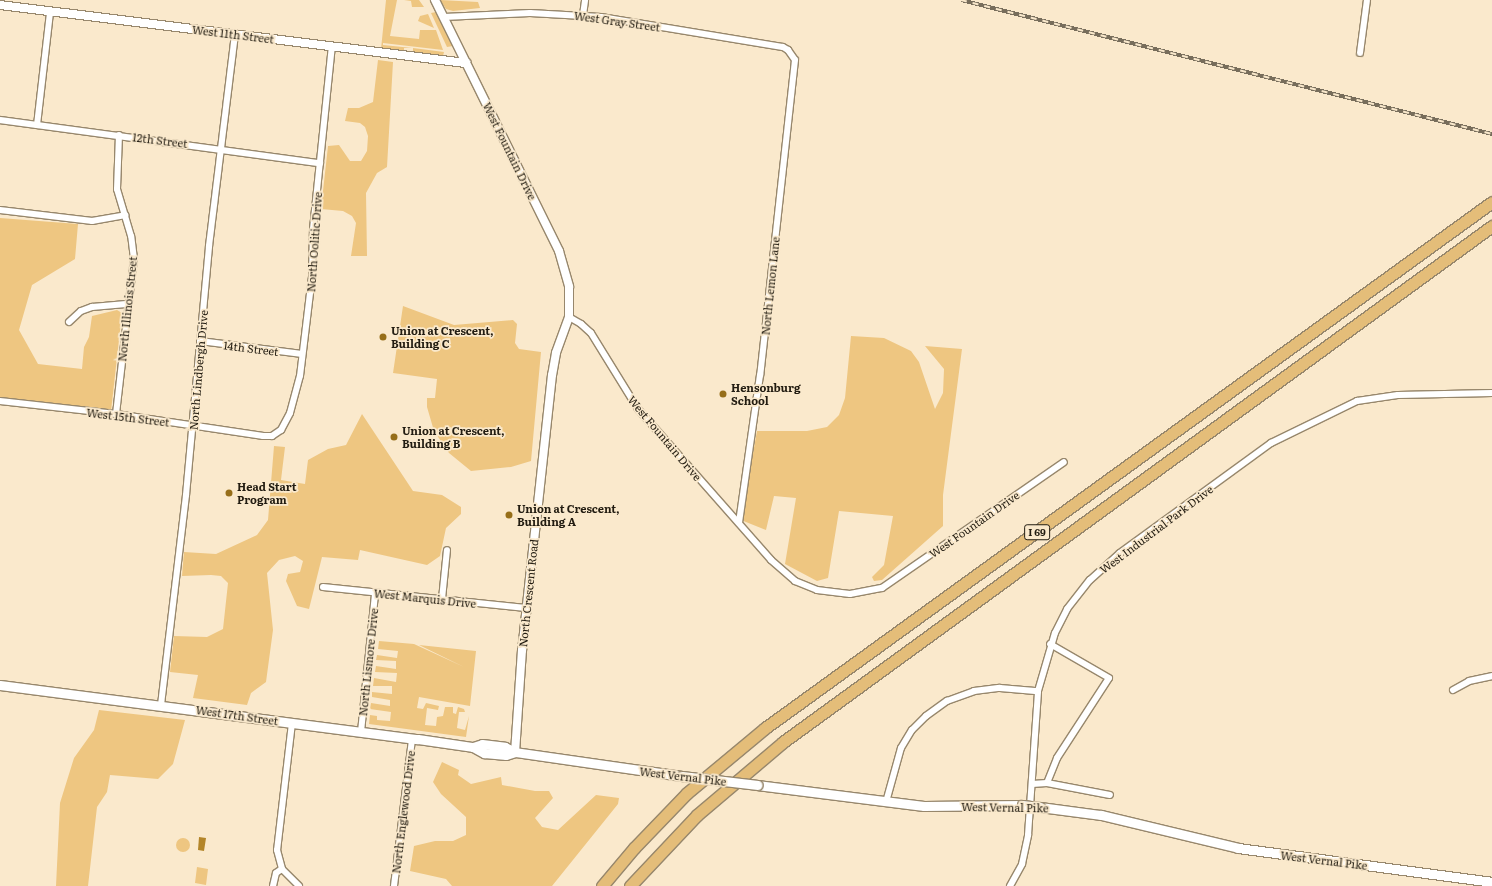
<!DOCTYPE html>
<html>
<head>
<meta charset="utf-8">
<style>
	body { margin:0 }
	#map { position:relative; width:1492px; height:886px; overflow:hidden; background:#fae9cc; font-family:Literata,serif }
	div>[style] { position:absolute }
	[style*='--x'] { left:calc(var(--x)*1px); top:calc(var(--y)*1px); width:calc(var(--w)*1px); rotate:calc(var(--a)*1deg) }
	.green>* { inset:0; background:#eec681 }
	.round { border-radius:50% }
	.water>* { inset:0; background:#b38529 }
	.roads { filter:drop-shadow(1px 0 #97876c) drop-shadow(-1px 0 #97876c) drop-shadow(0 1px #97876c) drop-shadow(0 -1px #97876c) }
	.minor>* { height:6px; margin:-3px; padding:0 3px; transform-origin:3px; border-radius:3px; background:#fff }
	.tertiary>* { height:8px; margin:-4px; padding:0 4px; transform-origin:4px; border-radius:4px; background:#fff }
	.secondary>* { height:9px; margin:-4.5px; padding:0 4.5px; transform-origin:4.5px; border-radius:4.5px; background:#fff }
	.motorway>* { height:11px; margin:-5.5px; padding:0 5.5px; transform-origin:5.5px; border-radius:5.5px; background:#e4bd79 }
	.rail>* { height:3.5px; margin-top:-1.75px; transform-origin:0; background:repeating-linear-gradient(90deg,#fae9cc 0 6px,#776d5b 0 12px); box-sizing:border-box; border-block:1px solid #776d5b }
	.bridges { filter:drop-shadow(1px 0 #97876c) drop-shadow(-1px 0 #97876c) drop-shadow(0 1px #97876c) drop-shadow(0 -1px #97876c) }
	.secondary-bridge>* { height:9px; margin:-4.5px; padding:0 4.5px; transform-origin:4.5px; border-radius:4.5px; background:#fff }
	.dots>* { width:11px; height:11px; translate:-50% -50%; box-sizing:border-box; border:2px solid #fae9cc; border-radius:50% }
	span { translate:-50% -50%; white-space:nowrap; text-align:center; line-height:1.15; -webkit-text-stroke:3.5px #fae9cc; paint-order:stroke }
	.shield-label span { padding:1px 3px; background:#fae9cc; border:1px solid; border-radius:3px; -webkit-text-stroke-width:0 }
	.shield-label { font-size:10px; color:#221c11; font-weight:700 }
	.street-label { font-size:11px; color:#221c11 }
	.poi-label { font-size:11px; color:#221c11; font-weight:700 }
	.left { translate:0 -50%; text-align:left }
</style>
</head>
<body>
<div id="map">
	<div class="green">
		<i style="clip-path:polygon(386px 0,397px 0,390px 36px,419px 39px,420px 30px,436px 30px,443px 50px,383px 43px,383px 45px,412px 48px,404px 48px,404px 51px,381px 49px)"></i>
		<i style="clip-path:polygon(404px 0,419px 0,424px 7px,412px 7px,411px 1px)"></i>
		<i style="clip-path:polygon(440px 0,478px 2px,480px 8px,453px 11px,446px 9px)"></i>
		<i style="clip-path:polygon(436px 12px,438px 14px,453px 46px,447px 47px,431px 13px)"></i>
		<i style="clip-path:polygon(428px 14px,434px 28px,418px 21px,420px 16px)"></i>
		<i style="clip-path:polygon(413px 48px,444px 52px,443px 56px,406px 51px,413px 51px)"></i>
		<i style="clip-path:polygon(378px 60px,393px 62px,387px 167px,377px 173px,366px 193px,367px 256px,351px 256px,356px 223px,352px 216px,343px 211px,321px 209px,328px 146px,339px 145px,350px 161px,361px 161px,367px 151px,368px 136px,365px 127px,360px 123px,345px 121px,348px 108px,359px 108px,373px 102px)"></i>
		<i style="clip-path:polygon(0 218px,78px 224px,75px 259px,32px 285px,19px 330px,38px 364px,82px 369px,84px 347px,89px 337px,92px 316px,117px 310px,122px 313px,111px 411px,0 398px)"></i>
		<i style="clip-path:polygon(403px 306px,454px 325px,513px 320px,517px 324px,515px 343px,519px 349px,541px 352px,531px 461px,511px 467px,471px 471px,449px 453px,434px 431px,427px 407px,427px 398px,435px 398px,437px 379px,393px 373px)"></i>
		<i style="clip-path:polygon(851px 336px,884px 338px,911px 351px,919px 362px,935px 409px,943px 393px,944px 369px,925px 346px,962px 349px,943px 495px,943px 526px,882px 580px,874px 581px,872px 577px,884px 565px,893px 516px,839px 511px,828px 578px,817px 581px,785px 564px,796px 498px,774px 496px,766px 530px,741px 520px,757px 431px,807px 431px,827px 427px,839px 415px,845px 398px)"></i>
		<i style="clip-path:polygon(362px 414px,413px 491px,442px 495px,461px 507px,461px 514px,446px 528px,440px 556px,427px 565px,360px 550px,358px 560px,322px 557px,309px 609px,297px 606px,286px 581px,288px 574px,300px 572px,303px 561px,295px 556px,279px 560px,267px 573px,273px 630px,266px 682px,251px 693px,247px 705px,193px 698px,198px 675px,170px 672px,174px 636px,207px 637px,223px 629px,228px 583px,221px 576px,211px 575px,182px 576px,184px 552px,216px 554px,257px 535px,268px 520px,274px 446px,285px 447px,281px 480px,305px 484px,308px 460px,328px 449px,346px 445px)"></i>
		<i style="clip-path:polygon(379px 641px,414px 644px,464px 667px,419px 645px,476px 651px,470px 706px,419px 697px,417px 708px,423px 709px,426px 703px,439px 706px,438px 710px,427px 708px,425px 725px,436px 726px,437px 717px,443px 716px,445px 707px,453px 707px,453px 713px,456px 714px,458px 707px,464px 709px,465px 712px,459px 712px,457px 728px,465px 730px,469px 716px,466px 737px,369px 724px,370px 715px,377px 716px,377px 720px,390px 721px,391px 712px,370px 709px,371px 703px,390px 706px,390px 700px,372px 697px,372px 692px,392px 694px,392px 686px,373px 686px,374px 678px,396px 682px,397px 673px,375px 672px,376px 666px,396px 669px,396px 661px,376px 660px,377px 655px,397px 658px,398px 651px,378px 649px)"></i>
		<i style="clip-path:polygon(99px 710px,185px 720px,173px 764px,158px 779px,110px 775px,107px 792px,97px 807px,88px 886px,56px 886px,60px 803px,74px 758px,94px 730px)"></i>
		<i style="clip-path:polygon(442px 762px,459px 770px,458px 775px,471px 784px,501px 777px,502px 785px,535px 791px,549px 791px,553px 798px,535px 818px,542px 827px,558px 830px,596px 795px,619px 798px,618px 804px,552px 886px,452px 886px,446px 879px,410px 871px,414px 846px,435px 841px,453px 841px,466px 835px,466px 817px,441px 794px,433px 782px)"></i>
		<i class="round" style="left:176px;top:838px;width:14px;height:14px"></i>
		<i style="clip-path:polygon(197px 867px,208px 869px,206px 885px,195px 883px)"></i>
	</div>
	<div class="water">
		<i style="clip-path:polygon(199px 837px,206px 838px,204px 851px,198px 850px)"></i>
	</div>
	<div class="roads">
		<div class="minor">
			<i style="--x:583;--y:15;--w:15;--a:-82"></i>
			<i style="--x:444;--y:17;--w:86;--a:-2.7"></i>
			<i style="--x:530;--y:13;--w:71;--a:3.2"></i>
			<i style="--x:601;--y:17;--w:184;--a:9.4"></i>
			<i style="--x:783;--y:47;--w:6;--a:31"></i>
			<i style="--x:788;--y:50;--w:12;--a:55"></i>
			<i style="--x:795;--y:60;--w:317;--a:96.3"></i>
			<i style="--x:760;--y:375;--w:149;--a:98.1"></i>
			<i style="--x:1360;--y:53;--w:53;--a:-82.5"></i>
			<i style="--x:0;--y:120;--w:323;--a:7.7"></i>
			<i style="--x:37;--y:125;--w:114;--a:-83.4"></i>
			<i style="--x:0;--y:210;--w:93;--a:6.8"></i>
			<i style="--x:92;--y:221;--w:34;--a:-10"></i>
			<i style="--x:569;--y:317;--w:14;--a:30"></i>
			<i style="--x:581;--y:324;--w:13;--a:42"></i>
			<i style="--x:591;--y:333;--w:89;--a:58.3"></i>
			<i style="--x:638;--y:409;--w:201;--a:48.6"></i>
			<i style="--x:771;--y:560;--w:32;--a:41"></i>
			<i style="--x:795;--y:581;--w:24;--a:22"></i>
			<i style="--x:817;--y:590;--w:33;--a:7"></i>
			<i style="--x:850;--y:594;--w:33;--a:-11"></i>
			<i style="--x:882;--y:588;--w:221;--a:-34.7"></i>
			<i style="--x:69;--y:322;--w:16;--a:-43"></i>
			<i style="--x:81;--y:311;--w:12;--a:-20"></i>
			<i style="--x:92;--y:307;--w:37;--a:-5"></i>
			<i style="--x:200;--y:341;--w:103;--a:7.3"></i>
			<i style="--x:0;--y:401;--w:117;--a:6.4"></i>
			<i style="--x:116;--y:414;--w:149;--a:8.5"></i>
			<i style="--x:263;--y:436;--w:9;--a:0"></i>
			<i style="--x:272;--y:436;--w:11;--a:-34"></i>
			<i style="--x:281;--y:430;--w:19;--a:-62"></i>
			<i style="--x:290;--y:413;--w:38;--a:-75"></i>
			<i style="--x:300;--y:376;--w:100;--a:-83.1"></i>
			<i style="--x:312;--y:277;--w:48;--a:-88.8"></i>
			<i style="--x:313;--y:229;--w:184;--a:-84.1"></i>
			<i style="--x:116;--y:414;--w:156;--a:-83.4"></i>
			<i style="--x:134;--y:259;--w:23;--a:-97"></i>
			<i style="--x:131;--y:236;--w:49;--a:-106.6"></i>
			<i style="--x:117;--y:189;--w:54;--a:-87.9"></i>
			<i style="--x:323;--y:587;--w:204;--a:5.9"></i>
			<i style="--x:442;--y:599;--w:49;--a:-84.2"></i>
			<i style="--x:1453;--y:690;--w:18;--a:-29"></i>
			<i style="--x:1469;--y:681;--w:24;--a:-12"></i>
			<i style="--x:161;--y:705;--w:211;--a:-83.2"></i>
			<i style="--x:186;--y:495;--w:250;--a:-84.7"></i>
			<i style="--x:209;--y:246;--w:214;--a:-83"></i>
			<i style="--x:292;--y:723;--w:128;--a:96.7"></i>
			<i style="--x:277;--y:850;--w:20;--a:75"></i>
			<i style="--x:282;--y:869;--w:24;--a:45"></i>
			<i style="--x:361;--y:732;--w:140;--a:-84.2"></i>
			<i style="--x:1047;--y:783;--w:64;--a:10.8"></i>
			<i style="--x:1032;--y:784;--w:15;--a:-4"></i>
			<i style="--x:1047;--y:783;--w:27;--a:-68"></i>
			<i style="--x:1057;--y:758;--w:95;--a:-57"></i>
			<i style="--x:1109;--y:678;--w:68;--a:-150"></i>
			<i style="--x:886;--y:802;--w:56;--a:-74.5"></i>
			<i style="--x:901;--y:748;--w:21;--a:-59"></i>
			<i style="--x:912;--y:730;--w:20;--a:-45"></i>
			<i style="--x:926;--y:716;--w:26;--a:-36"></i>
			<i style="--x:947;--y:701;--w:29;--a:-20"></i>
			<i style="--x:974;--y:691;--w:26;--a:-7"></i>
			<i style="--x:1000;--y:688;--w:38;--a:5"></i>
			<i style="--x:1038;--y:691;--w:60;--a:-73.7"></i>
			<i style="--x:1055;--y:633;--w:27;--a:-63"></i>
			<i style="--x:1067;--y:609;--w:37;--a:-52"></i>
			<i style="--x:1090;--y:580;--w:40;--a:-42"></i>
			<i style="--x:1120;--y:553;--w:187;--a:-36.1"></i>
			<i style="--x:1271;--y:443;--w:96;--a:-26"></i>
			<i style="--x:1357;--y:401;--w:41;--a:-8.3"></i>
			<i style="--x:1398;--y:395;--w:94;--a:-1.2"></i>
			<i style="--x:273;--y:886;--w:13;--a:-77"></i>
			<i style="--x:276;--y:873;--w:7;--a:-34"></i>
			<i style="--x:394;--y:886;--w:148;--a:-83"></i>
			<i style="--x:1010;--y:886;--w:25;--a:-61"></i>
			<i style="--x:1022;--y:864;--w:30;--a:-78"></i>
			<i style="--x:1028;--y:835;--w:144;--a:-86"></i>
		</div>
		<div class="tertiary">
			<i style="--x:435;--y:0;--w:280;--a:63.7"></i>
			<i style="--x:559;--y:251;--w:37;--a:74"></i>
			<i style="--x:569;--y:287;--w:30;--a:90"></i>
			<i style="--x:569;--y:317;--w:38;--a:110"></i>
			<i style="--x:556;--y:353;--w:22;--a:100"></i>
			<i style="--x:552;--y:375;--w:277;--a:96.2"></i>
			<i style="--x:522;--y:650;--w:102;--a:93.9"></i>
			<i style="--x:0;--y:5;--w:470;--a:7.1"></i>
		</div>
		<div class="secondary">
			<i style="--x:0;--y:685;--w:421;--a:7.4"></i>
			<i style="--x:418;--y:739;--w:56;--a:8.3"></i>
			<i style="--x:473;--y:747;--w:13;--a:29"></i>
			<i style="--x:484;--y:753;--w:22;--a:5"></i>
			<i style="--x:506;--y:755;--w:9;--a:-18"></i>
			<i style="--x:473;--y:747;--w:9;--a:-18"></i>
			<i style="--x:482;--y:744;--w:23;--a:7"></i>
			<i style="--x:505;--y:747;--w:11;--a:27"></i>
			<i style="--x:515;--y:752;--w:169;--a:8.2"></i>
			<i style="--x:757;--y:785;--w:168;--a:7.2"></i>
			<i style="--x:924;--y:806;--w:98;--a:-0.6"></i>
			<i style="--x:1040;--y:807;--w:62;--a:7.5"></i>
			<i style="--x:1101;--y:815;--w:141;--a:13.5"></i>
			<i style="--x:1238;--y:848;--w:256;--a:7.6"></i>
		</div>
		<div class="motorway">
			<i style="--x:602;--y:886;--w:50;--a:-49.9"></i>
			<i style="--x:634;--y:848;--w:76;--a:-46.1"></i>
			<i style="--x:687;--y:793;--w:102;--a:-39.8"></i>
			<i style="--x:765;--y:728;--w:897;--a:-35.89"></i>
			<i style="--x:630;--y:886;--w:98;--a:-46.7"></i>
			<i style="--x:697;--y:815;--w:113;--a:-40.3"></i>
			<i style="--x:783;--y:742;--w:877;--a:-36.05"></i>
		</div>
	</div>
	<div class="rail">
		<i style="--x:961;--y:0;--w:548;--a:14.16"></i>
	</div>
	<div class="bridges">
		<div class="secondary-bridge">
			<i style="--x:682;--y:776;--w:76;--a:6.8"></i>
			<i style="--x:1022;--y:805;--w:18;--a:6"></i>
		</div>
	</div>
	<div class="dots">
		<i style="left:383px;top:337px;background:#966e19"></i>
		<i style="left:723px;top:394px;background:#966e19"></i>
		<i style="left:394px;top:437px;background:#966e19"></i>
		<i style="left:229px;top:493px;background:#966e19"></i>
		<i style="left:509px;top:515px;background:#966e19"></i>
	</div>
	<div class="shield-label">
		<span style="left:1037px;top:532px">I 69</span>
	</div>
	<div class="street-label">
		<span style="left:617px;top:21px;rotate:8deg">West Gray Street</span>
		<span style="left:233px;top:34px;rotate:7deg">West 11th Street</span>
		<span style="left:160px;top:140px;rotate:7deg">12th Street</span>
		<span style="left:510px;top:151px;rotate:64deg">West Fountain Drive</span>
		<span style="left:314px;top:242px;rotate:-86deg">North Oolitic Drive</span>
		<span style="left:770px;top:286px;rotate:-84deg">North Lemon Lane</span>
		<span style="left:127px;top:309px;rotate:-84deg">North Illinois Street</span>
		<span style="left:251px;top:348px;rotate:7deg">14th Street</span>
		<span style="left:198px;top:370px;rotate:-85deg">North Lindbergh Drive</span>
		<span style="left:128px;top:417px;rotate:7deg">West 15th Street</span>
		<span style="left:665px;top:438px;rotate:50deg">West Fountain Drive</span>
		<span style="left:974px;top:524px;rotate:-35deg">West Fountain Drive</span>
		<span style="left:1156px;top:529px;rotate:-37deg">West Industrial Park Drive</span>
		<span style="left:528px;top:593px;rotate:-84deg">North Crescent Road</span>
		<span style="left:425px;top:598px;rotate:6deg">West Marquis Drive</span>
		<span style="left:368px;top:662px;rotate:-84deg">North Lismore Drive</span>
		<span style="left:237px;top:715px;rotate:8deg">West 17th Street</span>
		<span style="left:683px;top:776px;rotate:7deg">West Vernal Pike</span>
		<span style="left:1005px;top:807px;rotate:1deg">West Vernal Pike</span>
		<span style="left:403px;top:812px;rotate:-83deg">North Englewood Drive</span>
		<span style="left:1324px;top:860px;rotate:7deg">West Vernal Pike</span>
	</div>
	<div class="poi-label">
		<span class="left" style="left:391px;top:337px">Union at Crescent,<br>Building C</span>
		<span class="left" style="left:731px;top:394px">Hensonburg<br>School</span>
		<span class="left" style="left:402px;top:437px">Union at Crescent,<br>Building B</span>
		<span class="left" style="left:237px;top:493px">Head Start<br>Program</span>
		<span class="left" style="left:517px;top:515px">Union at Crescent,<br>Building A</span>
	</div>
</div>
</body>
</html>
